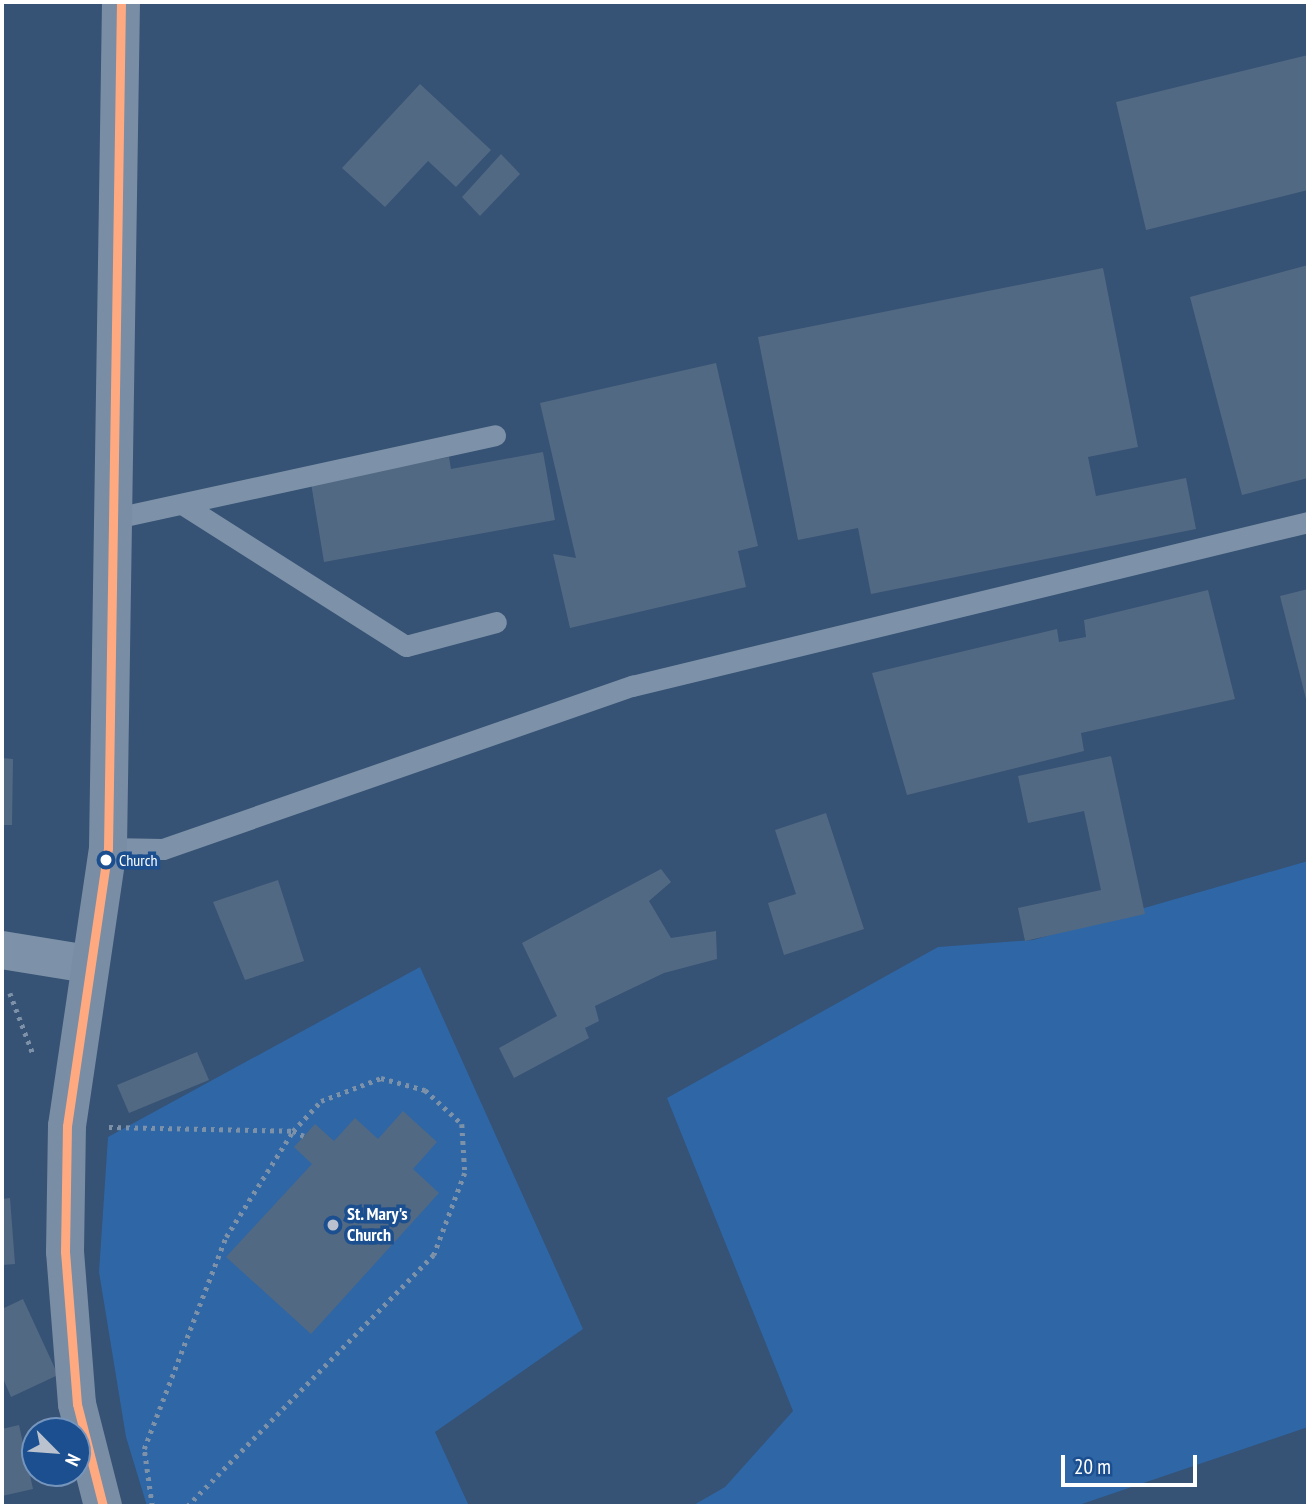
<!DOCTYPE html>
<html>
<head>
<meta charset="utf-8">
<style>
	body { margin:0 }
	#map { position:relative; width:1310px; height:1508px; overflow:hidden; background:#365274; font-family:"PT Sans Narrow",sans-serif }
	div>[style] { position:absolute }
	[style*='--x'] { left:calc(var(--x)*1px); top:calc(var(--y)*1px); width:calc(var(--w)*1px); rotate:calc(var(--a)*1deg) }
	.green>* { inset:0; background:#2f66a5 }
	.building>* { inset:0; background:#526984 }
	.path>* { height:4.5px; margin-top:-2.25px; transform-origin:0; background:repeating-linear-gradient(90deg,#7d92a8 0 3.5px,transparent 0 8.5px) }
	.lane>* { height:21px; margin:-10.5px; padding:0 10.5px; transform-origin:10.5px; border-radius:10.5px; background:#7d92a8 }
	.street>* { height:38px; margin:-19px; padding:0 19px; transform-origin:19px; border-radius:19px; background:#7d92a8 }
	.secondary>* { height:38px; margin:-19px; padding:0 19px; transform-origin:19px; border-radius:19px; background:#798da4 }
	.bus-1>* { height:9px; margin:-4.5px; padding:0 4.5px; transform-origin:4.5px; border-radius:4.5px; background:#ffa980 }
	.dots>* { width:19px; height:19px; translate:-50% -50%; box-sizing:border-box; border:4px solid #1b4f8f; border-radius:50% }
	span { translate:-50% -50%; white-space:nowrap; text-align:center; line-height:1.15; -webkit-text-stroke:7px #1b4f8f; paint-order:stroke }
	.bus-label { font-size:16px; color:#fff }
	.left { translate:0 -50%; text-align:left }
	.poi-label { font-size:18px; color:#fff; font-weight:700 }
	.frame { position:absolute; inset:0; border:4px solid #fff; pointer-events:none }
	.north { position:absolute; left:21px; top:1417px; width:70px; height:70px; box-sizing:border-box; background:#1b4f8f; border:2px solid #7695bc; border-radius:50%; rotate:115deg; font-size:19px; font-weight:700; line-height:28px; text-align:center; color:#fff }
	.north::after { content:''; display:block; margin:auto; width:24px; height:32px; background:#b9c2ce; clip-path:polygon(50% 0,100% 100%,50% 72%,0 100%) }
	.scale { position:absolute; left:1061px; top:1455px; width:136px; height:32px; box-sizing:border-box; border:4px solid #fff; border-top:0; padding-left:9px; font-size:21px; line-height:24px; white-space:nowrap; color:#fff; -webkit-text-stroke:5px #1b4f8f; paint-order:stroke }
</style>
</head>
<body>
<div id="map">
	<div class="green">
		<i style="clip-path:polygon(1308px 861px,1308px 1427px,1076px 1506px,692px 1506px,725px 1487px,793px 1411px,667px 1098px,938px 947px,1033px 940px)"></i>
		<i style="clip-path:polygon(420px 967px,583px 1329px,435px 1432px,469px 1506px,147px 1506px,126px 1437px,99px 1272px,108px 1137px)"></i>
	</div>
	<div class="building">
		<i style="clip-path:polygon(1308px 55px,1308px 190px,1146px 230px,1116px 102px)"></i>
		<i style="clip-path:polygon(420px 84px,491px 150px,456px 187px,428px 161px,385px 207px,342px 168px)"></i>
		<i style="clip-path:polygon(501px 154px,520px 174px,480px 216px,462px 197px)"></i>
		<i style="clip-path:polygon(1308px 265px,1308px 478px,1242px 495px,1190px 297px)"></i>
		<i style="clip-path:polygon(1103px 268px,1138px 447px,1088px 457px,1096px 496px,1186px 478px,1196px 529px,871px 594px,858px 528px,798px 540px,758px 337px)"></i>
		<i style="clip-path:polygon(716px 363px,758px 546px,738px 551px,746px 587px,570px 628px,553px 554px,576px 558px,540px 403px)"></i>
		<i style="clip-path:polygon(543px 452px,555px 520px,324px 562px,311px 483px,449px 457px,451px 469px)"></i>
		<i style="clip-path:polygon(1308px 589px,1308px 703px,1307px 703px,1280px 596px)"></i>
		<i style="clip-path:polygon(1208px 590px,1235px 699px,1081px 733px,1084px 751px,907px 795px,872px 673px,1057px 629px,1059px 642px,1086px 637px,1084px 620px)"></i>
		<i style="clip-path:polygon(1111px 756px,1145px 914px,1025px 941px,1018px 908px,1101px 890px,1084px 811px,1028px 823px,1018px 776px)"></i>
		<i style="clip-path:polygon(2px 758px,13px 759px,12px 825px,2px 825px)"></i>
		<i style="clip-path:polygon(826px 813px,864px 929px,784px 955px,768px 903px,796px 894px,775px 830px)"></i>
		<i style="clip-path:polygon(661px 869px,671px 882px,649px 901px,671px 938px,716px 931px,717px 959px,664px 973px,595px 1006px,599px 1021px,585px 1028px,589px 1038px,514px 1078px,499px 1048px,557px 1016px,522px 943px)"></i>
		<i style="clip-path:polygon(278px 880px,304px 961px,245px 980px,213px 902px)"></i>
		<i style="clip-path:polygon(197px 1052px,209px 1080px,129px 1113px,117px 1085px)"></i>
		<i style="clip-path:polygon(403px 1111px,437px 1142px,413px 1169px,439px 1193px,311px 1334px,226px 1257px,312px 1164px,294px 1147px,315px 1124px,334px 1141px,355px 1118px,378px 1139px)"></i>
		<i style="clip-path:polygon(10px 1198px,15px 1264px,2px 1265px,2px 1199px)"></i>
		<i style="clip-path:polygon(23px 1299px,58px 1375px,11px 1397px,2px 1376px,2px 1309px)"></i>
		<i style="clip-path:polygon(19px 1425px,33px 1489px,2px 1496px,2px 1429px)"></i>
	</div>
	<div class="path">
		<i style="--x:10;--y:993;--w:65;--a:69.3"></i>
		<i style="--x:109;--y:1127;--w:184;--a:1.2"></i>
		<i style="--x:293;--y:1131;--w:41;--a:-47"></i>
		<i style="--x:321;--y:1101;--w:64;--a:-21"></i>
		<i style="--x:381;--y:1078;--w:46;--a:15.3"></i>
		<i style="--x:425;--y:1090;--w:50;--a:42.6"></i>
		<i style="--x:462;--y:1124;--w:49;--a:86.5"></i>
		<i style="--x:465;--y:1173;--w:88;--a:110.7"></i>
		<i style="--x:434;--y:1255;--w:351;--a:134.4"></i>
		<i style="--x:152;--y:1506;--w:58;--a:-98"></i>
		<i style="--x:144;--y:1449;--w:227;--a:-68.9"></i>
		<i style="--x:226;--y:1237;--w:125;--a:-57.7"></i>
		<i style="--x:293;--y:1131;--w:12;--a:24"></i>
	</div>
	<div class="lane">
		<i style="--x:182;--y:504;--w:265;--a:32.4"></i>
		<i style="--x:406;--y:646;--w:93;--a:-14.9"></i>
		<i style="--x:111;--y:519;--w:393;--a:-12.3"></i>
		<i style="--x:108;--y:848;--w:55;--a:1"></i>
		<i style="--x:163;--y:849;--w:497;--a:-19.2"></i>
		<i style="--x:632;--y:686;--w:696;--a:-13.64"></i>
	</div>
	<div class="street">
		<i style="--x:2;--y:950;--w:87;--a:9.2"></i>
	</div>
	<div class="secondary">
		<i style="--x:103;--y:1506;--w:105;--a:-104.3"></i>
		<i style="--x:77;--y:1404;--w:152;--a:-94.5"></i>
		<i style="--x:65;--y:1252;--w:126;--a:-89.1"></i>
		<i style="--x:67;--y:1126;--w:281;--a:-81.6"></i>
		<i style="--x:108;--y:848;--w:846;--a:-89.12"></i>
	</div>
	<div class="bus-1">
		<i style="--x:103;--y:1506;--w:105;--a:-104.3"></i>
		<i style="--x:77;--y:1404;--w:152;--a:-94.5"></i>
		<i style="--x:65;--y:1252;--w:126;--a:-89.1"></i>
		<i style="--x:67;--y:1126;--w:281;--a:-81.6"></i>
		<i style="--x:108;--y:848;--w:846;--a:-89.12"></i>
	</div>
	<div class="dots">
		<i style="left:106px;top:860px;background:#fff"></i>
		<i style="left:333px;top:1225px;background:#b9c2ce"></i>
	</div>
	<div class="bus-label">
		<span class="left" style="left:119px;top:860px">Church</span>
	</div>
	<div class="poi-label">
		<span class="left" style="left:347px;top:1225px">St. Mary's<br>Church</span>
	</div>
	<div class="frame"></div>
	<div class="north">N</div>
	<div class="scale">20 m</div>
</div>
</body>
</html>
